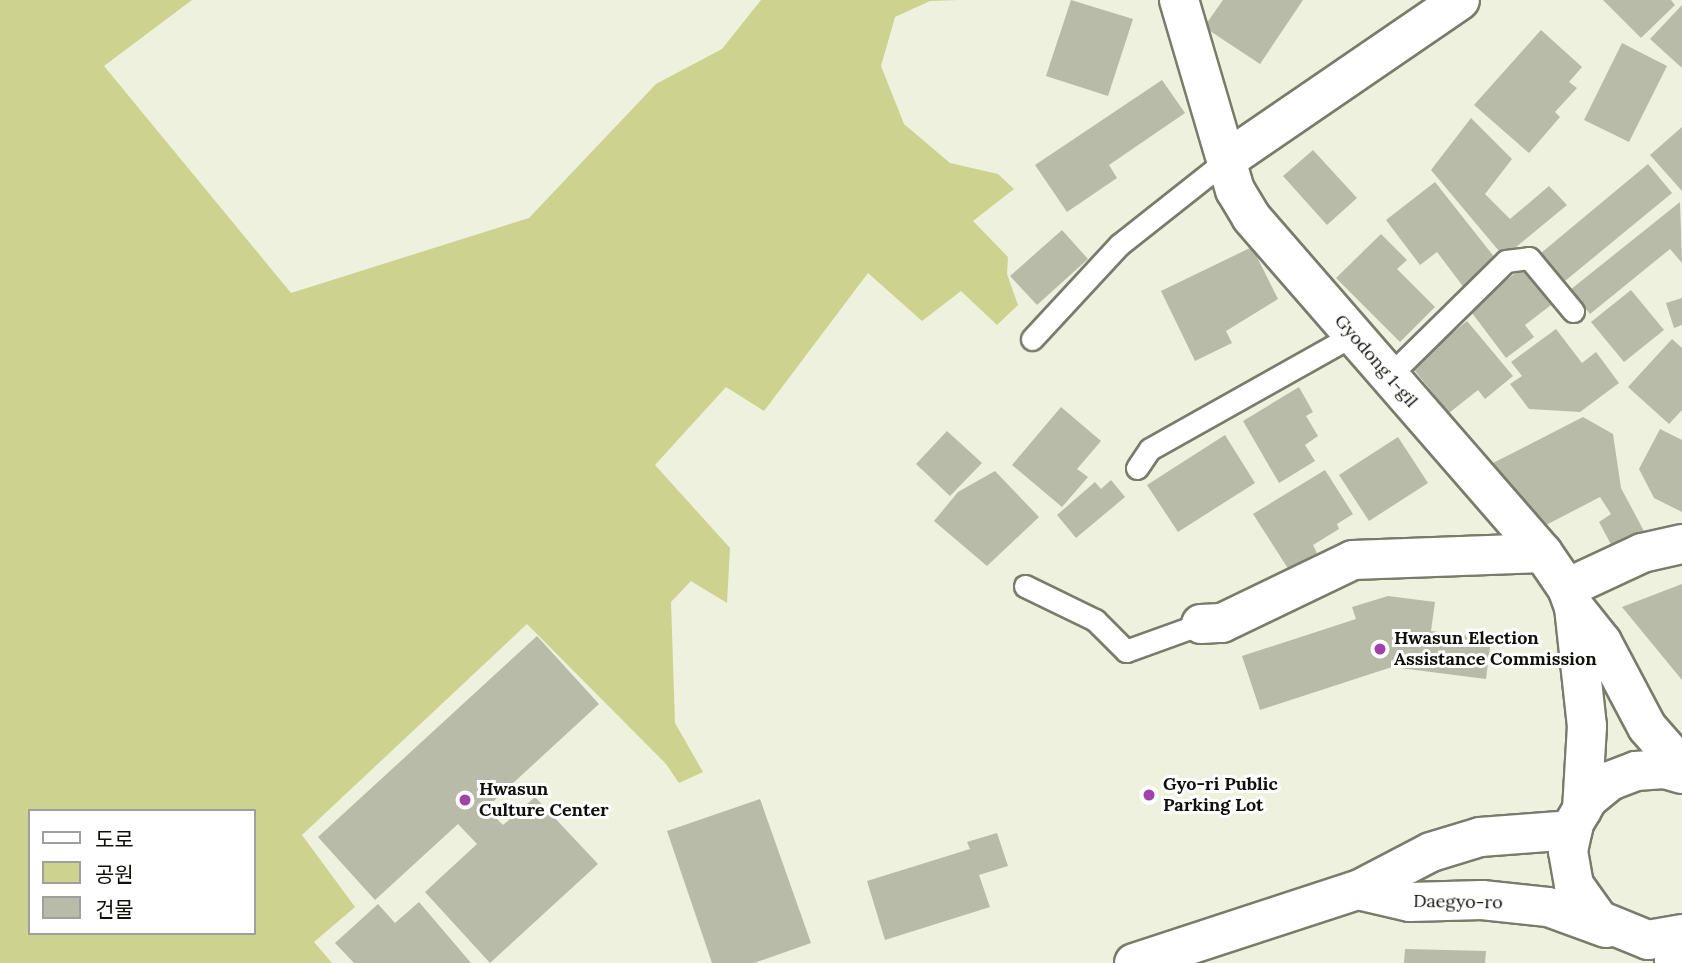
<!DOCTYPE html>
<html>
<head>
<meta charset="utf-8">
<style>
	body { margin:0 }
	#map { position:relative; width:1682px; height:963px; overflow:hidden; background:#eef1dd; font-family:Lora,"Noto Sans KR",serif }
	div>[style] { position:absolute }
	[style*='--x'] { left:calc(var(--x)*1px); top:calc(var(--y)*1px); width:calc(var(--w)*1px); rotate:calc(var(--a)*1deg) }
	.green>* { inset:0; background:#cdd38e }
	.building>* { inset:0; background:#b9bba9 }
	.roads { filter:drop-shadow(2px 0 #7a7c6b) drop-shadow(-2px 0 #7a7c6b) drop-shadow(0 2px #7a7c6b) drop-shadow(0 -2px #7a7c6b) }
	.service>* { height:21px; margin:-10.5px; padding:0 10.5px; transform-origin:10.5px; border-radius:10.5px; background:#fff }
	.minor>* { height:38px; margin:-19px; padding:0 19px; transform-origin:19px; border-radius:19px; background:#fff }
	.tertiary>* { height:38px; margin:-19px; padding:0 19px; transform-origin:19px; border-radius:19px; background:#fff }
	.dots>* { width:19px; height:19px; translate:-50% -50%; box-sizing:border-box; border:4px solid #fff; border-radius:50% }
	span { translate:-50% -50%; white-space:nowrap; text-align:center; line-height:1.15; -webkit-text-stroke:6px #fff; paint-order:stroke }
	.street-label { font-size:18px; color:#10110b }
	.poi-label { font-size:18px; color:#10110b; font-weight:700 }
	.left { translate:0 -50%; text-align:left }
	.legend { position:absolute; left:28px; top:809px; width:228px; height:126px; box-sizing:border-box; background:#fff; border:2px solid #9fa09d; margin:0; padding:9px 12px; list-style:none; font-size:21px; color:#10110b }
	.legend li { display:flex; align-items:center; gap:14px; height:35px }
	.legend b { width:35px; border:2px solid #9fa09d }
</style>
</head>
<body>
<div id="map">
	<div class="green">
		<i style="clip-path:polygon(evenodd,0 0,192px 0,104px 66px,291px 293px,529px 218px,656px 84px,722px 49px,761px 0,959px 0,930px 1px,895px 17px,881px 66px,904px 124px,950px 163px,998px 174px,1014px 189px,973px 221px,1008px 257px,1007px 274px,1018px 305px,997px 325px,961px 291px,922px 321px,868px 273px,764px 411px,726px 387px,655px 465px,730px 548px,727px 603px,691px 581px,671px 602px,675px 723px,703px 772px,679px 783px,666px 764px,527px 624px,302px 835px,355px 907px,314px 942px,332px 963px,0 963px,0 0,30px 811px,254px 811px,254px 933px,30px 933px,30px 811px)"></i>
	</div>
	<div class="building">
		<i style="clip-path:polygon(1071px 0,1133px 19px,1108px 96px,1046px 76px)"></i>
		<i style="clip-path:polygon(1223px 0,1303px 0,1260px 64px,1204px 27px)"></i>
		<i style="clip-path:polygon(1603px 0,1671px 0,1675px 5px,1641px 38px)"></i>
		<i style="clip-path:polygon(1682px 5px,1682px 68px,1650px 39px)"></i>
		<i style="clip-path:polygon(1541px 30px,1582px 67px,1569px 82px,1577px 88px,1555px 112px,1560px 117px,1529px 153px,1474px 105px)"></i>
		<i style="clip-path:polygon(1622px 43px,1667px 66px,1629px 142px,1584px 120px)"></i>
		<i style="clip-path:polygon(1162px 80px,1185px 113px,1109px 165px,1117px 178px,1067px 212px,1035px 165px)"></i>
		<i style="clip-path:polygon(1471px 118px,1512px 159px,1485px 194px,1510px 219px,1549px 186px,1567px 205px,1504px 257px,1431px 170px)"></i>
		<i style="clip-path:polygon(1682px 127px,1682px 191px,1650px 155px)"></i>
		<i style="clip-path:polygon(1313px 150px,1357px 198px,1327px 225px,1283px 176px)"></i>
		<i style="clip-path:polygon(1648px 164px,1672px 193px,1565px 281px,1541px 253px)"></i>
		<i style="clip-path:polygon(1435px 182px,1499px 263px,1465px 289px,1437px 252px,1420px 265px,1386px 220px)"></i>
		<i style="clip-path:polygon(1680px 202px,1682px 263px,1670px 249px,1590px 314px,1570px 290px)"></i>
		<i style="clip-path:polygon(1062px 230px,1088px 259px,1037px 305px,1010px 276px)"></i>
		<i style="clip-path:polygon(1381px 234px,1407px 260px,1397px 269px,1435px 307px,1400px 342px,1336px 278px)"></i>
		<i style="clip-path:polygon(1252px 247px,1278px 299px,1226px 331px,1232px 343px,1195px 361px,1161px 291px)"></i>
		<i style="clip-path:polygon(1522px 268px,1551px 305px,1525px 325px,1534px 337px,1506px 358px,1469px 309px)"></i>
		<i style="clip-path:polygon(1631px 290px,1664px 330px,1624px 362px,1591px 322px)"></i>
		<i style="clip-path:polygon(1682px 298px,1682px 325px,1674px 328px,1666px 303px)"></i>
		<i style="clip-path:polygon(1467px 321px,1513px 376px,1485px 399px,1478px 390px,1449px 413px,1411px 366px)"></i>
		<i style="clip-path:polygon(1556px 329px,1582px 363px,1596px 352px,1619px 383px,1580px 412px,1529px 409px,1510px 384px,1522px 376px,1511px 362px)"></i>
		<i style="clip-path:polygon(1672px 339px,1682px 348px,1682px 410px,1669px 424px,1628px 387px)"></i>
		<i style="clip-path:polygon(1299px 387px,1313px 412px,1306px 416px,1318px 436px,1305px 445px,1315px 461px,1279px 483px,1243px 421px)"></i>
		<i style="clip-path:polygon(1061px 407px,1101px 441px,1077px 469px,1088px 477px,1062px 507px,1012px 465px)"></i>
		<i style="clip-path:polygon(1583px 417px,1613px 434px,1621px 488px,1645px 533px,1614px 550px,1599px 522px,1611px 514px,1600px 497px,1546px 525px,1527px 510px,1493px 463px)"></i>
		<i style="clip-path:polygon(1660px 429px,1682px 440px,1682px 512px,1654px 498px,1639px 469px)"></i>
		<i style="clip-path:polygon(947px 431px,982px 463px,950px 496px,916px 464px)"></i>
		<i style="clip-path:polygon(1225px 435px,1255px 483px,1178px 532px,1147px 485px)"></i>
		<i style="clip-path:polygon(1398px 437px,1428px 483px,1369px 521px,1339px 475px)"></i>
		<i style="clip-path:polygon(1325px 470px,1353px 514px,1337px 524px,1339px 529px,1313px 545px,1317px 553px,1289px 570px,1253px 514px)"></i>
		<i style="clip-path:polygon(995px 471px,1039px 517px,987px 566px,934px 521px,958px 492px)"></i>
		<i style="clip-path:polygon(1111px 480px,1125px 497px,1076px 538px,1057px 515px,1095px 482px,1101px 489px)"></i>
		<i style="clip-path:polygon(1682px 584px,1682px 680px,1622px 607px)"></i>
		<i style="clip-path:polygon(1388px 596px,1435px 602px,1431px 631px,1491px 639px,1486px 679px,1392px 667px,1260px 710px,1242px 656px,1356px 619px,1352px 607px)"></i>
		<i style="clip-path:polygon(537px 636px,599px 704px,486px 808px,503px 825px,535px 797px,598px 864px,490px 963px,425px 892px,477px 844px,458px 824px,375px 900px,318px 837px)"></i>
		<i style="clip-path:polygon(760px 799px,811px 943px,754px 963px,712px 963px,667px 831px)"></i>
		<i style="clip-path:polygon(997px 833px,1008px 866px,979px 875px,990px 907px,885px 940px,867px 881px,970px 849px,967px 842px)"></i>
		<i style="clip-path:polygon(419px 902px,471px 963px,354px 963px,335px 943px,378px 904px,395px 923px)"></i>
		<i style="clip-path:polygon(1405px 949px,1486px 951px,1485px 963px,1404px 963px)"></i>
	</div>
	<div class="roads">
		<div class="service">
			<i style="--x:1032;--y:339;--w:128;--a:-47.2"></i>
			<i style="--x:1119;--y:245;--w:139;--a:-38.3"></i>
			<i style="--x:1389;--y:376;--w:164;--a:-44.5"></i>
			<i style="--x:1506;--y:261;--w:23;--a:-7"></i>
			<i style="--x:1529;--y:258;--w:69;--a:50.3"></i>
			<i style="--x:1137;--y:468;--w:23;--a:-56"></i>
			<i style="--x:1150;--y:449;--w:233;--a:-29.3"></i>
			<i style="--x:1025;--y:586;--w:78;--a:25.9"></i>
			<i style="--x:1095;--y:620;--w:44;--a:45"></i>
			<i style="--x:1126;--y:651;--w:80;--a:-19.8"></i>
		</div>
		<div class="minor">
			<i style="--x:1179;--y:0;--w:198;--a:73.6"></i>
			<i style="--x:1235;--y:190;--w:31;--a:59"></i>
			<i style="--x:1251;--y:217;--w:445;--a:49"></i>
			<i style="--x:1543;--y:553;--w:42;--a:55.6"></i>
			<i style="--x:1567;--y:588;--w:83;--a:-25"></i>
			<i style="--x:1642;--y:553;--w:41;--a:-12.7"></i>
			<i style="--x:1228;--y:159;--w:281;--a:-34.4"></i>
			<i style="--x:1567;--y:588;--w:20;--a:70"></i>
			<i style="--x:1574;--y:607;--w:120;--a:83.8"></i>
			<i style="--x:1587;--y:726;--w:84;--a:93.4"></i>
			<i style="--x:1574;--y:607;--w:45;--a:51.3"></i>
			<i style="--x:1602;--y:642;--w:96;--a:62.1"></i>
			<i style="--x:1647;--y:727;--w:53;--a:48.8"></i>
			<i style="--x:1201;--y:624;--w:21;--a:-3"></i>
			<i style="--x:1222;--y:623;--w:145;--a:-25.7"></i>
			<i style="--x:1353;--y:560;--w:190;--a:-2.1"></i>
			<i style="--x:1674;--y:937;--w:26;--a:90"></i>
		</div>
		<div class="tertiary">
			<i style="--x:1682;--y:774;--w:19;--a:-164"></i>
			<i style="--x:1664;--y:769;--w:28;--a:176"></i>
			<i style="--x:1636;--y:771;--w:28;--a:159"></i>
			<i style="--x:1610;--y:781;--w:28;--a:141"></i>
			<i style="--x:1588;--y:799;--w:28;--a:120"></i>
			<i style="--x:1574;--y:823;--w:29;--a:102"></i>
			<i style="--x:1568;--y:851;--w:35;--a:80"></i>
			<i style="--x:1574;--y:885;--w:43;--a:54.5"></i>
			<i style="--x:1599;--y:920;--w:53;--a:22.2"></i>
			<i style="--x:1648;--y:940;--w:35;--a:-10"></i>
			<i style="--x:1358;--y:890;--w:53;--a:13"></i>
			<i style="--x:1410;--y:902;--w:72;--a:-1.6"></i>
			<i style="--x:1482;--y:900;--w:66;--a:6.1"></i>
			<i style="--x:1548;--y:907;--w:62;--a:19.9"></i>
			<i style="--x:1134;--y:963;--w:236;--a:-18.1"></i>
			<i style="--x:1358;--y:890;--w:82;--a:-27.5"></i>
			<i style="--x:1431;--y:852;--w:51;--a:-17"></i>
			<i style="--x:1480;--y:837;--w:93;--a:-4.3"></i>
		</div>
	</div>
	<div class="dots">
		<i style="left:1380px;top:649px;background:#9f42ab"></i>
		<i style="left:1149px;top:795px;background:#9f42ab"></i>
		<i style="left:465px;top:800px;background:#9f42ab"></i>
	</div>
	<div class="street-label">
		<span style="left:1376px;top:361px;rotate:49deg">Gyodong 1-gil</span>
		<span style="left:1458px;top:902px;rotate:1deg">Daegyo-ro</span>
	</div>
	<div class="poi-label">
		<span class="left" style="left:1394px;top:649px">Hwasun Election<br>Assistance Commission</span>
		<span class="left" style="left:1163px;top:795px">Gyo-ri Public<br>Parking Lot</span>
		<span class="left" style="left:479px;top:800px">Hwasun<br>Culture Center</span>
	</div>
	<ul class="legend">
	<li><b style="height:9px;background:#fff"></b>도로</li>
	<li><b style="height:19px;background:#cdd38e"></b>공원</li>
	<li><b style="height:19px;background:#b9bba9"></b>건물</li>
	</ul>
</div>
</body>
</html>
